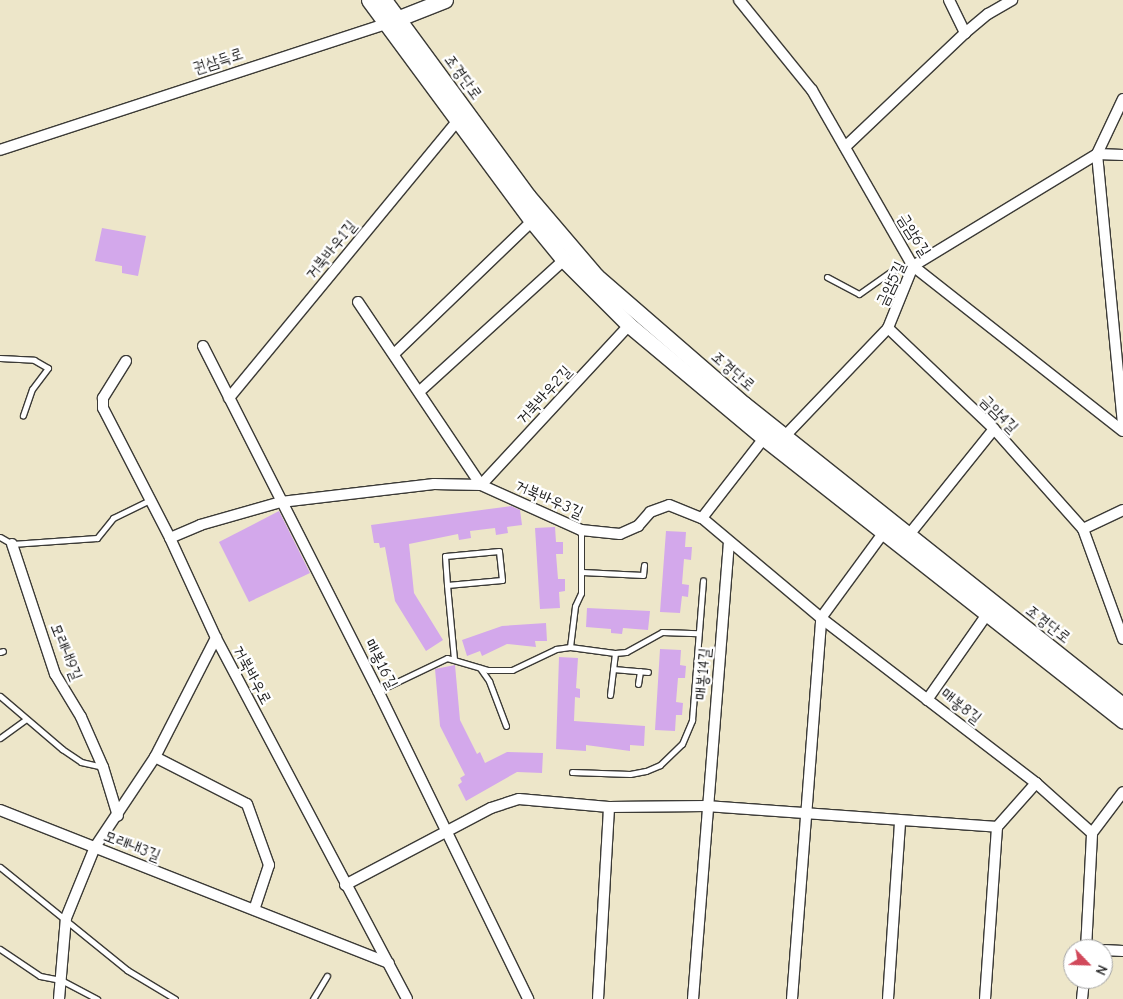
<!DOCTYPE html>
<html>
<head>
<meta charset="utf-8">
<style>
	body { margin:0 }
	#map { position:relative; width:1123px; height:999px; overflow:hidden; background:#ede6c9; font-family:"Comic Neue","Poor Story",sans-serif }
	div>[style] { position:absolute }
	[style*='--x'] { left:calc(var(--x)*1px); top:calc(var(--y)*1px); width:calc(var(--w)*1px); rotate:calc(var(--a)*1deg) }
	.building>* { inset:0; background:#d3a8eb }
	.roads { filter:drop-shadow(1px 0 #3b3a36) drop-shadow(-1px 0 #3b3a36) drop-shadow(0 1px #3b3a36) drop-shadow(0 -1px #3b3a36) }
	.lane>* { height:5px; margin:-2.5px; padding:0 2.5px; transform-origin:2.5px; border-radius:2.5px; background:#fff }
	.street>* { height:10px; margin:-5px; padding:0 5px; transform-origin:5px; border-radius:5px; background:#fff }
	.secondary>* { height:15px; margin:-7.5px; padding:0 7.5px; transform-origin:7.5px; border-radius:7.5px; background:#fff }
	span { translate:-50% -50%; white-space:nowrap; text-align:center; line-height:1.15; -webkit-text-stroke:4.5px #fff; paint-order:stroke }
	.street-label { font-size:16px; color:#1c1c1c }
	.north { position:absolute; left:1063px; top:939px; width:50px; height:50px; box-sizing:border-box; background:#fff; border:1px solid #a4a4a4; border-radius:50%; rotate:114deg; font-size:14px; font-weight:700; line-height:20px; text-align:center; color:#1c1c1c }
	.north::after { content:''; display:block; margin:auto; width:18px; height:22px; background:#d1495b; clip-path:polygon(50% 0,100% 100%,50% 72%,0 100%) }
</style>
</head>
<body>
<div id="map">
	<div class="building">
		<i style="clip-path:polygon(102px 228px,146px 236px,138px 276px,122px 273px,122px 266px,95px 261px)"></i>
		<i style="clip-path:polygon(511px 506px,520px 510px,522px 525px,507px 527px,508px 533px,496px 535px,495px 528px,470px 531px,471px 538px,459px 540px,458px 534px,409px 544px,414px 593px,443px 640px,426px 651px,395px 601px,385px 547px,380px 548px,379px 543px,374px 543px,371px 525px)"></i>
		<i style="clip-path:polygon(279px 511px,310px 573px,249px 602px,219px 542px)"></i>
		<i style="clip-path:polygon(555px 527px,556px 542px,563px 542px,563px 554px,556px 554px,558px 579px,565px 579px,565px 591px,559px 592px,560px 608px,540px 609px,535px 528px)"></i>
		<i style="clip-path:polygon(666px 531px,686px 532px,685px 547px,692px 547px,691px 560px,684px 559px,682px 584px,689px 585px,688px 597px,682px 596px,680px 613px,660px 612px)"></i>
		<i style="clip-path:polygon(587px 608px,650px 611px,648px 630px,623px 628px,622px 634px,611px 633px,611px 629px,586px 627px)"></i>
		<i style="clip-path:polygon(546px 623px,547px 641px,535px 641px,536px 647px,507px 644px,482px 656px,480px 651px,467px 656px,462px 640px,502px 626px)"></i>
		<i style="clip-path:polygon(660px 649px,681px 650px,680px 665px,686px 666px,685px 678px,678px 678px,676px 702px,683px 703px,682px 715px,676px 715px,675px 731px,655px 730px)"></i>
		<i style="clip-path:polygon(559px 657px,578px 658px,576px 688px,580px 689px,580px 698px,575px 697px,574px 721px,645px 726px,644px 746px,630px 745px,630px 751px,586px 745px,586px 751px,556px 749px)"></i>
		<i style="clip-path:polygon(455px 665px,460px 720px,477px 754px,480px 752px,485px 763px,507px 752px,543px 753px,542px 773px,517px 772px,466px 801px,458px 785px,462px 782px,460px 778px,465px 775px,440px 726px,435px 669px)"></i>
	</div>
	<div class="roads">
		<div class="lane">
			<i style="--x:827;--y:277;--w:36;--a:28"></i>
			<i style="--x:859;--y:294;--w:42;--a:-35.2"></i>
			<i style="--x:893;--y:270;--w:19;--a:-12"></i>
			<i style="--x:0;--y:358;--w:34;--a:3"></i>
			<i style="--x:34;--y:360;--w:16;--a:30"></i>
			<i style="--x:48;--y:368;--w:26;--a:127"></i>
			<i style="--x:32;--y:389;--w:28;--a:109"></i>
			<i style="--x:0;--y:537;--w:14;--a:30"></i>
			<i style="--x:12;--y:544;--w:85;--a:-4"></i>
			<i style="--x:97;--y:538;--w:26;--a:-51"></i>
			<i style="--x:113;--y:518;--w:41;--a:-25.9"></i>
			<i style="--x:582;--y:572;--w:61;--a:2.8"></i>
			<i style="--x:643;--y:575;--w:10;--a:-84"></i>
			<i style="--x:447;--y:585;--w:55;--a:-5.2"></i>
			<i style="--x:502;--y:580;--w:29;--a:-96"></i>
			<i style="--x:499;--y:551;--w:54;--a:174.7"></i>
			<i style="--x:445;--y:556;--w:29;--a:86"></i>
			<i style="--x:447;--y:585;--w:74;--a:84.6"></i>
			<i style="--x:570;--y:647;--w:41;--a:-83"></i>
			<i style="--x:575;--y:606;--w:14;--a:-65"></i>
			<i style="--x:581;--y:593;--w:63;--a:-90"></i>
			<i style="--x:0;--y:652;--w:3;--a:-18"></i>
			<i style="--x:480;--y:668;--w:16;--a:55"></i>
			<i style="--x:489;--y:681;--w:48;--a:69.3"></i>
			<i style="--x:613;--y:669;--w:35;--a:5"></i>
			<i style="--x:638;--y:684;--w:13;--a:-81"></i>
			<i style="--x:378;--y:691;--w:76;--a:-25.6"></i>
			<i style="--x:447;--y:658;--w:43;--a:16.3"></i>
			<i style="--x:488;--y:670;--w:24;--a:0"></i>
			<i style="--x:512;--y:670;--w:49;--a:-25.5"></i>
			<i style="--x:556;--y:649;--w:14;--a:-8"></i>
			<i style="--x:570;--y:647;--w:45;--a:7.6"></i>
			<i style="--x:615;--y:653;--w:11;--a:-5"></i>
			<i style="--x:626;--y:652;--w:41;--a:-29.1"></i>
			<i style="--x:662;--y:632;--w:36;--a:2"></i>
			<i style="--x:610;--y:695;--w:42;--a:-83.2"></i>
			<i style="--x:0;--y:696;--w:82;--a:40.5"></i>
			<i style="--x:62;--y:749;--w:23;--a:34"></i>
			<i style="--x:81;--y:762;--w:23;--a:13"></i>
			<i style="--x:0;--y:738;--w:32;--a:-36"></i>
			<i style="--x:572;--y:772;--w:58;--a:2"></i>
			<i style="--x:630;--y:774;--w:16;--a:-11"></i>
			<i style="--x:646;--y:771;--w:15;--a:-23"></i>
			<i style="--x:660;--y:765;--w:30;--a:-44"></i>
			<i style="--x:682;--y:744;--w:26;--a:-67"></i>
			<i style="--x:692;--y:720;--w:140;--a:-85.5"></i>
			<i style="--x:0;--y:867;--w:164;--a:39"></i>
			<i style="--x:127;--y:970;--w:56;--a:31.1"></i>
			<i style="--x:0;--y:949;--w:48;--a:34"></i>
			<i style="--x:40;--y:976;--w:21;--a:11"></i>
			<i style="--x:61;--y:980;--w:41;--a:27.8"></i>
			<i style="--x:313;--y:999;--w:27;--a:-59"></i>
		</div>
		<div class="street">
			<i style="--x:739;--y:0;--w:116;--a:51"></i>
			<i style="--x:812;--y:90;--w:203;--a:60.2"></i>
			<i style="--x:913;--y:266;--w:267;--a:38.2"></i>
			<i style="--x:949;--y:0;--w:37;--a:64"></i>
			<i style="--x:1123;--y:99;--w:61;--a:115.3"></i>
			<i style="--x:1097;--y:154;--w:270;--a:84.5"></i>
			<i style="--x:845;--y:147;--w:166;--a:-43.5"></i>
			<i style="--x:965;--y:33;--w:30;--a:-40"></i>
			<i style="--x:988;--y:14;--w:28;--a:-30"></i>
			<i style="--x:0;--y:150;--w:405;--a:-18.1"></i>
			<i style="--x:358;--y:302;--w:220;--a:56.1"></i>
			<i style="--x:481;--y:485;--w:218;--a:-47.2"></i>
			<i style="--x:888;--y:328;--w:146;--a:43.6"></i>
			<i style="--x:994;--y:429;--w:134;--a:48.3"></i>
			<i style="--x:1083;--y:529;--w:117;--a:70"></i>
			<i style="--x:203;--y:346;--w:387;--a:63.1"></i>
			<i style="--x:378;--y:691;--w:343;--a:64"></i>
			<i style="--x:394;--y:354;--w:192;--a:-43.9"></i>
			<i style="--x:126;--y:361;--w:44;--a:121.9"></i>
			<i style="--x:103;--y:398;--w:10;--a:90"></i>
			<i style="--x:103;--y:408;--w:146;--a:62.7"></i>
			<i style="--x:170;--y:538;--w:110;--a:65.3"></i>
			<i style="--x:216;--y:638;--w:408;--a:62.1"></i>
			<i style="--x:420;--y:391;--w:195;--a:-42.3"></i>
			<i style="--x:229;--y:398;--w:359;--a:-50.5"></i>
			<i style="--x:702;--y:518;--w:155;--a:40"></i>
			<i style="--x:821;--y:618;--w:271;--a:37.5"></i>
			<i style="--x:1036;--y:783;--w:75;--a:41.8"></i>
			<i style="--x:1083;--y:529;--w:44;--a:-25.4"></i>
			<i style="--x:908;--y:536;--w:137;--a:-51.2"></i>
			<i style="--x:170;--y:538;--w:33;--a:-23"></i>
			<i style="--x:200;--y:525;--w:84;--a:-15.9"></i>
			<i style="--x:281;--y:502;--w:154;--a:-6.7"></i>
			<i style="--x:434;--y:484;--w:47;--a:1.2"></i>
			<i style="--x:481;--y:485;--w:110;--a:24.2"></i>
			<i style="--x:581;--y:530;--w:39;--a:6"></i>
			<i style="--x:620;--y:534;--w:20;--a:-24"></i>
			<i style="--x:638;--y:526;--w:18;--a:-49"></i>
			<i style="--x:650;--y:512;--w:20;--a:-20"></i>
			<i style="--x:669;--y:505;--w:35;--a:22"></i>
			<i style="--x:702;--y:518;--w:101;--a:-52.2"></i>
			<i style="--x:764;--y:438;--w:20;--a:-3"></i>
			<i style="--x:784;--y:437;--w:151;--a:-46.3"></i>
			<i style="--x:888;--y:328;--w:67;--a:-68"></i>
			<i style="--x:913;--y:266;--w:215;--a:-31.3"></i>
			<i style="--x:1097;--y:154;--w:26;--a:2"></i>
			<i style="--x:12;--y:544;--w:137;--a:71.7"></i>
			<i style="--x:55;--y:674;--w:50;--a:58.8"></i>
			<i style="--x:81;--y:717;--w:55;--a:66.3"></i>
			<i style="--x:103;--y:767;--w:51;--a:73"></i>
			<i style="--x:927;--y:700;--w:106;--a:-55"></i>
			<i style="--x:155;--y:757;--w:103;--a:27.1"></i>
			<i style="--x:247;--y:804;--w:65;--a:70.2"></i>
			<i style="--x:269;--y:865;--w:47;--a:108.4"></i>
			<i style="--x:0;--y:810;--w:418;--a:21.5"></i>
			<i style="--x:345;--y:885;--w:165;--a:-27.8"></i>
			<i style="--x:491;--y:808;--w:29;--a:-18"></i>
			<i style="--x:519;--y:799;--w:90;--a:5.1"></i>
			<i style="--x:609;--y:807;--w:97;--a:-0.6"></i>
			<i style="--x:706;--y:806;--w:292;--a:4.1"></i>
			<i style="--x:1086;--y:949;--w:116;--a:-87"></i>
			<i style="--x:1092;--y:833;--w:51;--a:-52.9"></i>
			<i style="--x:1103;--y:950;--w:20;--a:3"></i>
			<i style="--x:59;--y:999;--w:81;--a:-85.1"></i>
			<i style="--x:66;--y:918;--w:77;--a:-67.8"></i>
			<i style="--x:95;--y:847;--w:108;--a:-56.3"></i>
			<i style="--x:155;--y:757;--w:134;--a:-62.9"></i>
			<i style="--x:598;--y:999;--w:192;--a:-86.7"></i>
			<i style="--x:693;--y:999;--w:456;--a:-85.5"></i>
			<i style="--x:792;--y:999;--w:382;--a:-85.6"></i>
			<i style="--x:821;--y:618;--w:107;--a:-53.8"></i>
			<i style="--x:888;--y:999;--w:178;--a:-86.1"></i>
			<i style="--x:985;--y:999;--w:172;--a:-86"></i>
			<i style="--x:997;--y:827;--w:59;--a:-48.4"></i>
			<i style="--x:1082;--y:999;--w:20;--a:-84"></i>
		</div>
		<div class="secondary">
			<i style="--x:369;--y:0;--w:275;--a:53.6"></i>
			<i style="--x:532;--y:221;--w:50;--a:50.6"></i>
			<i style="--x:564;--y:260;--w:92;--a:45"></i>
			<i style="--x:629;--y:325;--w:176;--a:39.9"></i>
			<i style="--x:764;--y:438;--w:457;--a:38.2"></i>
			<i style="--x:384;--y:0;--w:243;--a:53.7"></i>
			<i style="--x:528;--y:196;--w:105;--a:49.6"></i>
			<i style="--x:596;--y:276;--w:196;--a:40.9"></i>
			<i style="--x:744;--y:404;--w:484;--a:38.5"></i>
			<i style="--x:389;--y:22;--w:60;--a:-21.4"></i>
		</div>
	</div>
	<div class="street-label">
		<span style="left:218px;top:61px;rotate:-18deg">권삼득로</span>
		<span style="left:463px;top:77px;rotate:54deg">조경단로</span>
		<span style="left:914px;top:235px;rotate:58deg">금암6길</span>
		<span style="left:331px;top:250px;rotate:-51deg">거북바우1길</span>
		<span style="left:891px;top:284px;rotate:-65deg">금암5길</span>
		<span style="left:733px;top:371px;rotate:41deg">조경단로</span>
		<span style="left:544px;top:395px;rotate:-47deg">거북바우2길</span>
		<span style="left:999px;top:414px;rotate:45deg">금암4길</span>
		<span style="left:549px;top:499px;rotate:24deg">거북바우3길</span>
		<span style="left:1048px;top:624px;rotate:38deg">조경단로</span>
		<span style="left:66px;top:652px;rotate:68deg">모래내9길</span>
		<span style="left:381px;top:664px;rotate:63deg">매봉16길</span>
		<span style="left:703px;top:674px;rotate:-85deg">매봉14길</span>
		<span style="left:252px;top:675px;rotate:62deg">거북바우로</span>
		<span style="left:961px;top:706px;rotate:38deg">매봉8길</span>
		<span style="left:132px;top:846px;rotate:21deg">모래내3길</span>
	</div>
	<div class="north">N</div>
</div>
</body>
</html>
